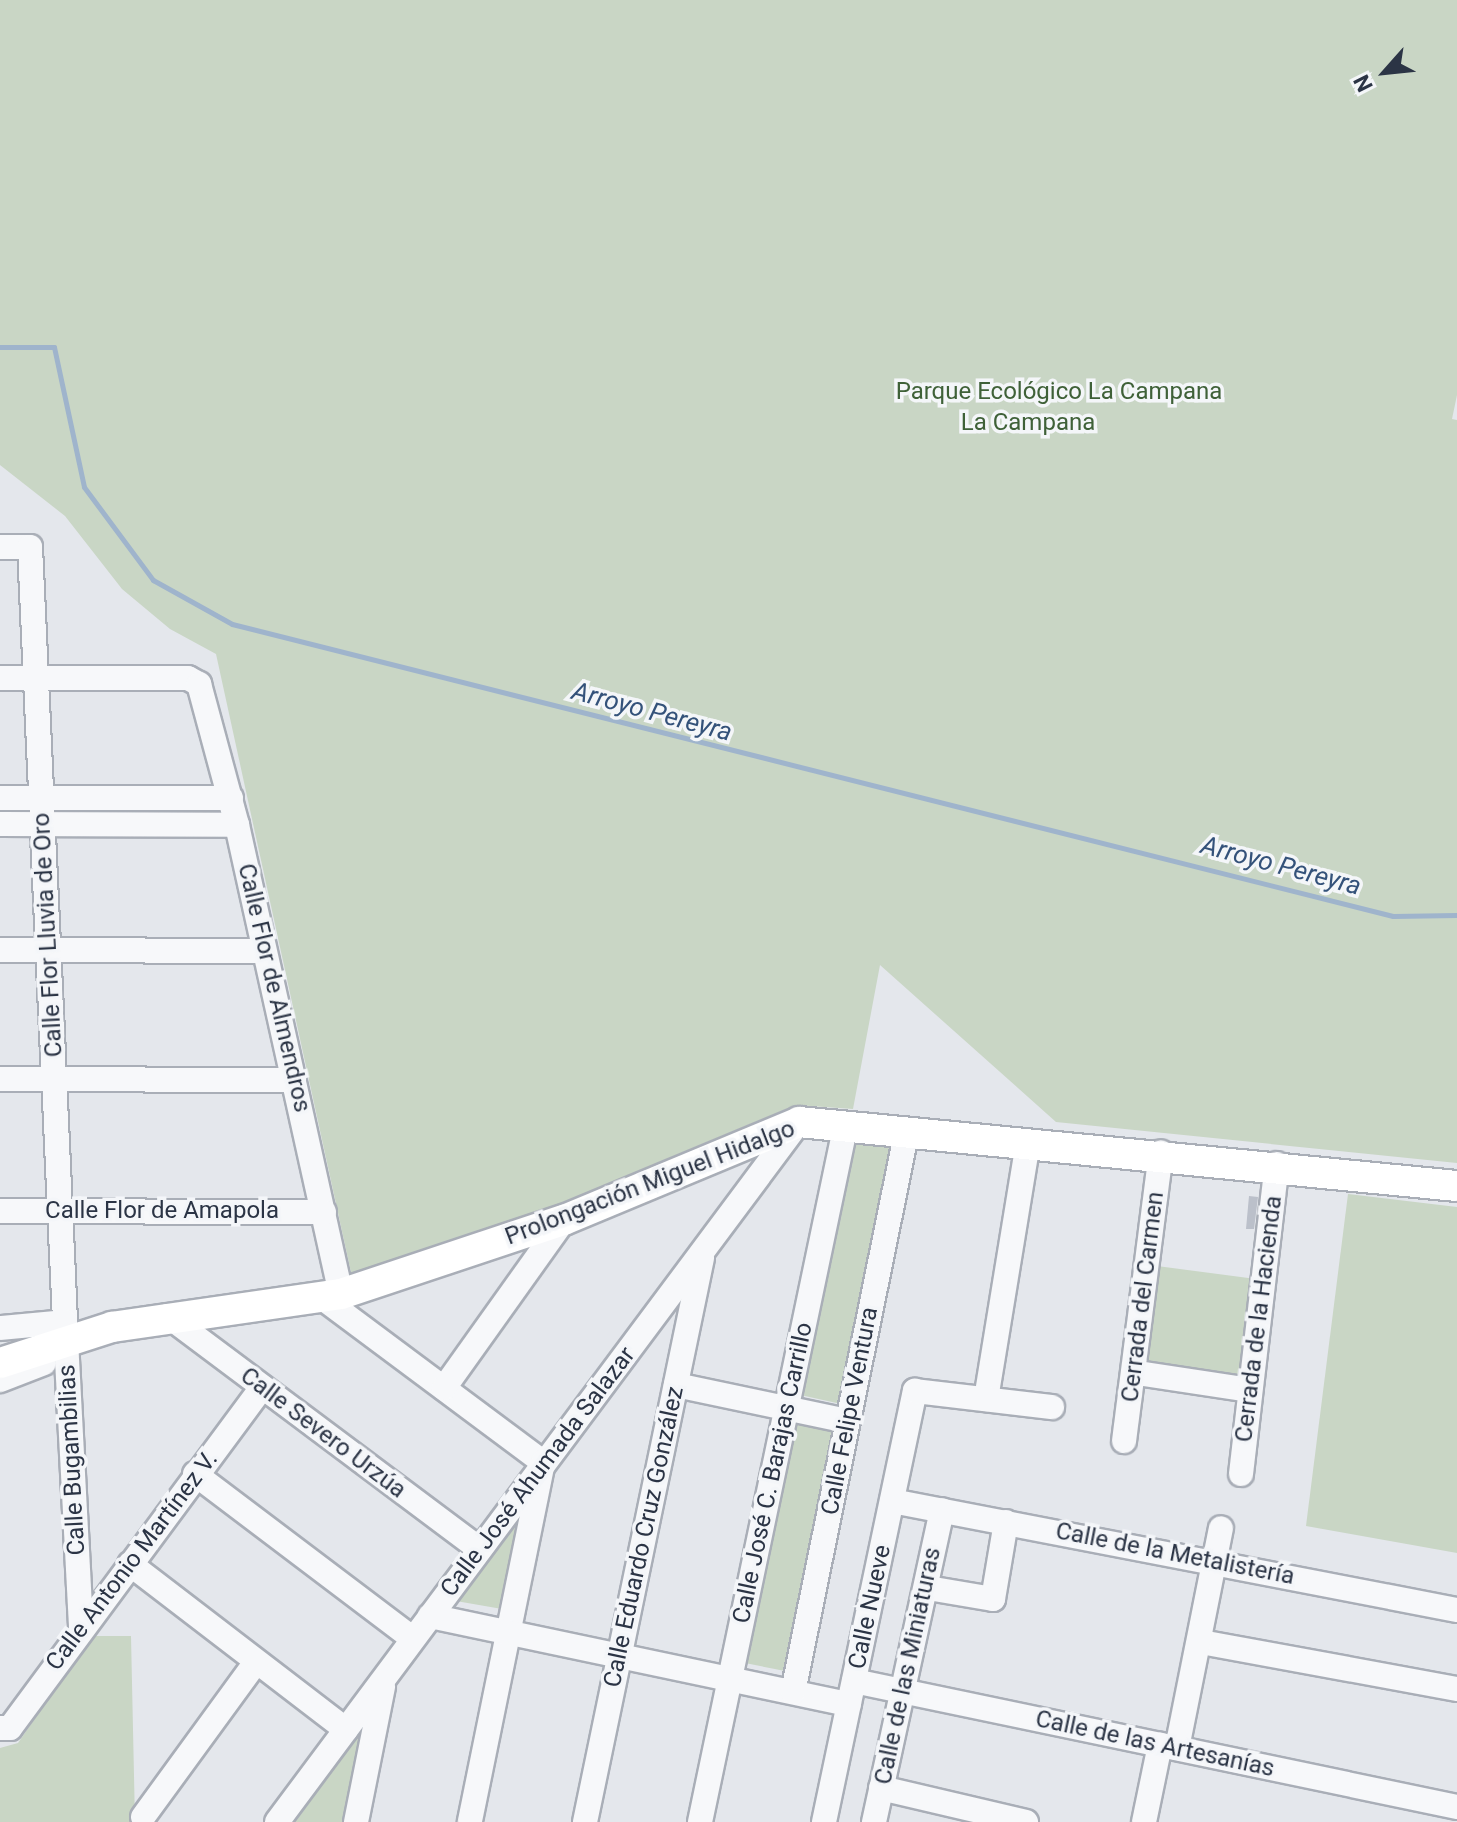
<!DOCTYPE html>
<html>
<head>
<meta charset="utf-8">
<style>
	body { margin:0 }
	#map { position:relative; width:1457px; height:1822px; overflow:hidden; background:#e4e7ec; font-family:Roboto,sans-serif }
	div>[style] { position:absolute }
	[style*='--x'] { left:calc(var(--x)*1px); top:calc(var(--y)*1px); width:calc(var(--w)*1px); rotate:calc(var(--a)*1deg) }
	.green>* { inset:0; background:#c9d6c5 }
	.stream>* { height:5px; margin:-2.5px; padding:0 2.5px; transform-origin:2.5px; border-radius:2.5px; background:#9fb4cc }
	.building>* { inset:0; background:#bbc0ca }
	.roads { filter:drop-shadow(2px 0 #a9aeb7) drop-shadow(-2px 0 #a9aeb7) drop-shadow(0 2px #a9aeb7) drop-shadow(0 -2px #a9aeb7) }
	.minor>* { height:24px; margin:-12px; padding:0 12px; transform-origin:12px; border-radius:12px; background:#f7f8fa }
	.major>* { height:30px; margin:-15px; padding:0 15px; transform-origin:15px; border-radius:15px; background:#fff }
	span { translate:-50% -50%; white-space:nowrap; text-align:center; line-height:1.15; -webkit-text-stroke:7px #f4f6f9; paint-order:stroke }
	.park-label { font-size:24px; color:#3f6138 }
	.street-label { font-size:24px; color:#2b3445 }
	.water-label { font-size:26px; color:#34527a; font-style:italic }
	.north { position:absolute; left:1345px; top:32px; width:80px; height:80px; -webkit-text-stroke:6px #f4f6f9; paint-order:stroke; rotate:243deg; font-size:22px; font-weight:700; line-height:32px; text-align:center; color:#2b3445 }
	.north::after { content:''; display:block; margin:auto; width:28px; height:36px; background:#2b3445; clip-path:polygon(50% 0,100% 100%,50% 72%,0 100%) }
</style>
</head>
<body>
<div id="map">
	<div class="green">
		<i style="clip-path:polygon(0 0,1457px 0,1457px 395px,1452px 419px,1457px 420px,1457px 1163px,1056px 1122px,880px 965px,853px 1109px,796px 1105px,559px 1204px,352px 1277px,216px 654px,170px 629px,122px 589px,65px 516px,0 465px)"></i>
		<i style="clip-path:polygon(851px 1136px,896px 1146px,841px 1404px,796px 1394px)"></i>
		<i style="clip-path:polygon(1348px 1194px,1457px 1207px,1457px 1553px,1306px 1526px)"></i>
		<i style="clip-path:polygon(1157px 1266px,1256px 1279px,1244px 1379px,1145px 1366px)"></i>
		<i style="clip-path:polygon(792px 1419px,837px 1428px,790px 1672px,745px 1663px)"></i>
		<i style="clip-path:polygon(529px 1490px,502px 1609px,456px 1601px)"></i>
		<i style="clip-path:polygon(91px 1636px,131px 1636px,135px 1822px,0 1822px,0 1748px,18px 1743px)"></i>
		<i style="clip-path:polygon(370px 1715px,349px 1822px,295px 1822px)"></i>
	</div>
	<div class="stream">
		<i style="--x:0;--y:347;--w:54;--a:0"></i>
		<i style="--x:54;--y:347;--w:143;--a:77.9"></i>
		<i style="--x:84;--y:487;--w:116;--a:53.4"></i>
		<i style="--x:153;--y:580;--w:90;--a:29.1"></i>
		<i style="--x:232;--y:624;--w:1197;--a:14.12"></i>
		<i style="--x:1393;--y:916;--w:64;--a:-0.9"></i>
	</div>
	<div class="building">
		<i style="clip-path:polygon(1249px 1196px,1258px 1197px,1254px 1229px,1246px 1229px)"></i>
	</div>
	<div class="roads">
		<div class="minor">
			<i style="--x:0;--y:547;--w:30;--a:0"></i>
			<i style="--x:30;--y:547;--w:776;--a:87.41"></i>
			<i style="--x:65;--y:1322;--w:65;--a:174.7"></i>
			<i style="--x:0;--y:678;--w:188;--a:0"></i>
			<i style="--x:188;--y:678;--w:13;--a:29"></i>
			<i style="--x:199;--y:684;--w:146;--a:74.9"></i>
			<i style="--x:237;--y:825;--w:480;--a:77.5"></i>
			<i style="--x:0;--y:798;--w:231;--a:0"></i>
			<i style="--x:0;--y:824;--w:237;--a:0.2"></i>
			<i style="--x:0;--y:950;--w:263;--a:0.2"></i>
			<i style="--x:0;--y:1079;--w:294;--a:0.2"></i>
			<i style="--x:0;--y:1211;--w:324;--a:0.2"></i>
			<i style="--x:324;--y:1299;--w:273;--a:36.7"></i>
			<i style="--x:543;--y:1462;--w:367;--a:101.5"></i>
			<i style="--x:168;--y:1316;--w:389;--a:36.8"></i>
			<i style="--x:66;--y:1340;--w:289;--a:87"></i>
			<i style="--x:1137;--y:1373;--w:113;--a:8.6"></i>
			<i style="--x:0;--y:1380;--w:47;--a:-21.1"></i>
			<i style="--x:676;--y:1385;--w:175;--a:11.9"></i>
			<i style="--x:444;--y:1388;--w:206;--a:-54.5"></i>
			<i style="--x:986;--y:1399;--w:260;--a:-80.7"></i>
			<i style="--x:1124;--y:1441;--w:291;--a:-82.7"></i>
			<i style="--x:195;--y:1474;--w:273;--a:37.1"></i>
			<i style="--x:1241;--y:1474;--w:312;--a:-83.4"></i>
			<i style="--x:892;--y:1501;--w:575;--a:10.92"></i>
			<i style="--x:130;--y:1564;--w:272;--a:37.5"></i>
			<i style="--x:928;--y:1588;--w:66;--a:9.6"></i>
			<i style="--x:993;--y:1599;--w:78;--a:-80.4"></i>
			<i style="--x:430;--y:1616;--w:428;--a:11.9"></i>
			<i style="--x:1201;--y:1642;--w:260;--a:10.4"></i>
			<i style="--x:854;--y:1681;--w:616;--a:11.8"></i>
			<i style="--x:793;--y:1692;--w:573;--a:-78.53"></i>
			<i style="--x:0;--y:1728;--w:10;--a:0"></i>
			<i style="--x:10;--y:1728;--w:424;--a:-53.5"></i>
			<i style="--x:1177;--y:1748;--w:224;--a:-78.7"></i>
			<i style="--x:881;--y:1788;--w:149;--a:13.2"></i>
			<i style="--x:143;--y:1817;--w:192;--a:-53.9"></i>
			<i style="--x:277;--y:1822;--w:873;--a:-53.29"></i>
			<i style="--x:356;--y:1822;--w:138;--a:-78.7"></i>
			<i style="--x:585;--y:1822;--w:576;--a:-78.28"></i>
			<i style="--x:700;--y:1822;--w:713;--a:-78.19"></i>
			<i style="--x:824;--y:1822;--w:441;--a:-78.1"></i>
			<i style="--x:915;--y:1391;--w:138;--a:6.7"></i>
			<i style="--x:874;--y:1822;--w:319;--a:-77.7"></i>
			<i style="--x:1144;--y:1822;--w:79;--a:-78.3"></i>
		</div>
		<div class="major">
			<i style="--x:0;--y:1363;--w:118;--a:-17.8"></i>
			<i style="--x:112;--y:1327;--w:231;--a:-8.2"></i>
			<i style="--x:341;--y:1294;--w:235;--a:-18.4"></i>
			<i style="--x:564;--y:1220;--w:255;--a:-22.6"></i>
			<i style="--x:799;--y:1122;--w:661;--a:5.56"></i>
		</div>
	</div>
	<div class="park-label">
		<span style="left:1059px;top:392px">Parque Ecológico La Campana</span>
		<span style="left:1028px;top:423px">La Campana</span>
	</div>
	<div class="street-label">
		<span style="left:48px;top:935px;rotate:-93deg">Calle Flor Lluvia de Oro</span>
		<span style="left:274px;top:988px;rotate:77deg">Calle Flor de Almendros</span>
		<span style="left:650px;top:1183px;rotate:-21deg">Prolongación Miguel Hidalgo</span>
		<span style="left:162px;top:1211px">Calle Flor de Amapola</span>
		<span style="left:1143px;top:1297px;rotate:-83deg">Cerrada del Carmen</span>
		<span style="left:1259px;top:1319px;rotate:-83deg">Cerrada de la Hacienda</span>
		<span style="left:850px;top:1411px;rotate:-79deg">Calle Felipe Ventura</span>
		<span style="left:323px;top:1433px;rotate:37deg">Calle Severo Urzúa</span>
		<span style="left:72px;top:1460px;rotate:-93deg">Calle Bugambilias</span>
		<span style="left:538px;top:1472px;rotate:-53deg">Calle José Ahumada Salazar</span>
		<span style="left:773px;top:1473px;rotate:-78deg">Calle José C. Barajas Carrillo</span>
		<span style="left:644px;top:1537px;rotate:-78deg">Calle Eduardo Cruz González</span>
		<span style="left:1175px;top:1554px;rotate:11deg">Calle de la Metalistería</span>
		<span style="left:132px;top:1561px;rotate:-53deg">Calle Antonio Martínez V.</span>
		<span style="left:870px;top:1607px;rotate:-78deg">Calle Nueve</span>
		<span style="left:908px;top:1666px;rotate:-78deg">Calle de las Miniaturas</span>
		<span style="left:1155px;top:1744px;rotate:12deg">Calle de las Artesanías</span>
	</div>
	<div class="water-label">
		<span style="left:652px;top:712px;rotate:15deg">Arroyo Pereyra</span>
		<span style="left:1281px;top:866px;rotate:15deg">Arroyo Pereyra</span>
	</div>
	<div class="north">N</div>
</div>
</body>
</html>
